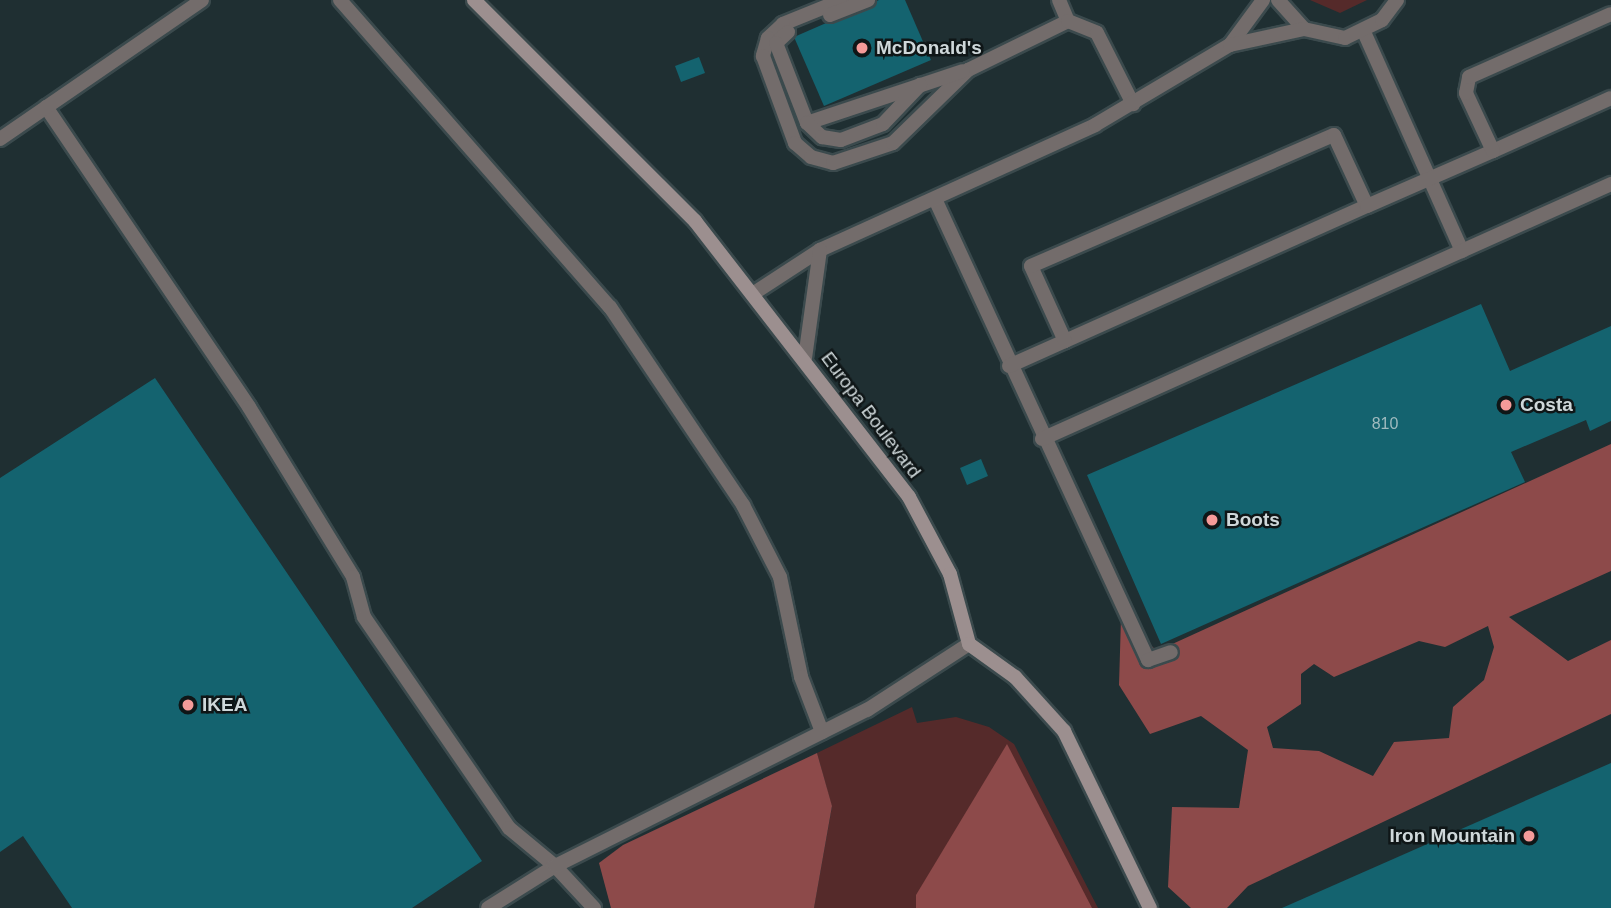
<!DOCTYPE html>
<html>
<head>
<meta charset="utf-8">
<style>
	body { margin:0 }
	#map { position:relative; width:1611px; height:908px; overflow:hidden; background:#1f2f32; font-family:Helvetica,sans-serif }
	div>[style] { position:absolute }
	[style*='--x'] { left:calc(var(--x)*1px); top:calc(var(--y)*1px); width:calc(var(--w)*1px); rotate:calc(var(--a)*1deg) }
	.green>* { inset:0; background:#552a2a }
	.forest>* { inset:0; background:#8d4a4a }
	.building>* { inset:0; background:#14636f }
	.roads { filter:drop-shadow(2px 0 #3b4a4d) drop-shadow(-2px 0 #3b4a4d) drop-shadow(0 2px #3b4a4d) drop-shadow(0 -2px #3b4a4d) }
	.lane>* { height:14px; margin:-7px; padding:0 7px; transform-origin:7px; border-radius:7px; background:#736c6b }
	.street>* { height:14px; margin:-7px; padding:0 7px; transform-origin:7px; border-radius:7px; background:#736c6b }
	.secondary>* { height:14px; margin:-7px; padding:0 7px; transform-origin:7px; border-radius:7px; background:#9c8f8f }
	.dots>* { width:19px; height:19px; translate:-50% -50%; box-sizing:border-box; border:4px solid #0f1617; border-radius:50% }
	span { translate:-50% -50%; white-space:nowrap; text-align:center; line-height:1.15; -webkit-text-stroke:5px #0f1617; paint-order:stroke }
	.number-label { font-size:16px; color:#a0bbbf }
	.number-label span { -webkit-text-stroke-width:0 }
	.poi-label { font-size:19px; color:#cfd8da; font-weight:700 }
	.left { translate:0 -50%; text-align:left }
	.right { translate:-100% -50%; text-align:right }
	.street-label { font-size:19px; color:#cfd8da }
</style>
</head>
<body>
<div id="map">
	<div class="green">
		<i style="clip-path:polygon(1310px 0,1367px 0,1340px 13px)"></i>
		<i style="clip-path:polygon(912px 707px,917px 723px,956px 717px,989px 727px,1014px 744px,1098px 908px,814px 908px,832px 807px,817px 753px)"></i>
	</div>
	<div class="forest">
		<i style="clip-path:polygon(evenodd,1611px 444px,1611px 571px,1509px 617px,1568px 661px,1611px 640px,1611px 714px,1248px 886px,1227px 908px,1191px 908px,1168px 887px,1172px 807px,1239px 808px,1248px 750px,1201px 716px,1150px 734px,1119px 685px,1121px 618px,1157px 651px,1611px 444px,1488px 626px,1494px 647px,1484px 680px,1453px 707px,1449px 738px,1394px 742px,1373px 776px,1319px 751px,1273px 748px,1267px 727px,1301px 704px,1301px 674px,1314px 664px,1334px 677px,1419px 641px,1445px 647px,1488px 626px)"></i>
		<i style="clip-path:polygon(1007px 744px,1092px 908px,916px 908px,916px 895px)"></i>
		<i style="clip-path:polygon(817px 753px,832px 806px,814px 908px,611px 908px,599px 863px,623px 845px)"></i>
	</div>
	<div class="building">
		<i style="clip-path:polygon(879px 0,905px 0,931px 60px,824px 106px,794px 37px)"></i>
		<i style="clip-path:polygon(699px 57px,705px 73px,681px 82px,675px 66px)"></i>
		<i style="clip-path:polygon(1481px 304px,1510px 371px,1611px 326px,1611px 421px,1590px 431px,1586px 420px,1511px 452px,1525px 482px,1161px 644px,1087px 475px)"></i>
		<i style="clip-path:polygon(155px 378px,482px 861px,412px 908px,72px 908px,23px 836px,0 852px,0 478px)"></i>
		<i style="clip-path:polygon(981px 459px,988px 476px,967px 485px,960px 468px)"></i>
		<i style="clip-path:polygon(1611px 763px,1611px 908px,1282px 908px)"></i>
	</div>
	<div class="roads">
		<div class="lane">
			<i style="--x:340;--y:0;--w:409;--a:48.7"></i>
			<i style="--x:610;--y:307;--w:239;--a:56.1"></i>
			<i style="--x:743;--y:505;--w:81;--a:62.8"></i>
			<i style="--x:780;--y:577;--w:102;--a:78.1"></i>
			<i style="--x:801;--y:677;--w:59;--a:69.1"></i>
			<i style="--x:842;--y:0;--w:64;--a:157.9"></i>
			<i style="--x:783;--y:24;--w:21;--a:137"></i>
			<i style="--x:768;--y:38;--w:19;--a:106"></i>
			<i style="--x:763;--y:56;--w:93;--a:69.8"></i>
			<i style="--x:795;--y:143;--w:21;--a:41"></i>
			<i style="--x:811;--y:157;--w:23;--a:15"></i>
			<i style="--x:833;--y:163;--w:63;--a:-18.4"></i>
			<i style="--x:893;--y:143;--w:105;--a:-44.2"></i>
			<i style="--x:968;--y:70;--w:111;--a:-26.1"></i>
			<i style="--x:1059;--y:0;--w:23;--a:67"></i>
			<i style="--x:1068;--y:21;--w:31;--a:22"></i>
			<i style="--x:1097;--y:33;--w:80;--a:63.1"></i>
			<i style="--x:830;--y:15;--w:41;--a:-21.5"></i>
			<i style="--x:788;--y:32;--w:16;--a:137"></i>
			<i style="--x:776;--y:43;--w:86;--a:68.8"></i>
			<i style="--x:807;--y:123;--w:164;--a:-18.4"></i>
			<i style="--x:1364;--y:32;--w:240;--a:65.9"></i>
			<i style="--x:46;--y:107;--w:362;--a:55.9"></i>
			<i style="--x:249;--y:407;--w:199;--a:58.5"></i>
			<i style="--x:353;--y:577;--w:41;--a:74.6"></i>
			<i style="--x:364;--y:617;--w:256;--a:55.5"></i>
			<i style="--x:509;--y:828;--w:60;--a:39.6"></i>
			<i style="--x:555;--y:866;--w:79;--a:147.9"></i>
			<i style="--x:807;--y:123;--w:21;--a:43"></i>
			<i style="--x:822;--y:137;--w:19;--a:9"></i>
			<i style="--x:841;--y:140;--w:45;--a:-20.9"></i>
			<i style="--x:883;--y:124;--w:54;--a:-46.5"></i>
			<i style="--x:0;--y:139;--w:245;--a:-34.5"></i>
			<i style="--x:1493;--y:151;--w:129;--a:-24.2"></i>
			<i style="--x:935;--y:199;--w:508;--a:65.2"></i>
			<i style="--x:1148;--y:660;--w:24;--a:-19"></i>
			<i style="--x:1065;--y:341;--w:331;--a:-24.1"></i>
			<i style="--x:1009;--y:366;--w:61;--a:-24.1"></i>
			<i style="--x:1065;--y:341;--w:82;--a:-114.4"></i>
			<i style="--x:1031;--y:266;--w:330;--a:-23.4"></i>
			<i style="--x:1334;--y:135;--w:78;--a:65.1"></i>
			<i style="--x:1367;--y:206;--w:137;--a:-23.6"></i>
			<i style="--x:1493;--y:151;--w:64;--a:-115"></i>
			<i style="--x:1466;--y:93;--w:16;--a:-79"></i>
			<i style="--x:1469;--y:77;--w:155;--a:-23.9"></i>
			<i style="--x:1042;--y:439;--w:624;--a:-24.14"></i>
		</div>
		<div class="street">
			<i style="--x:1278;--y:0;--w:39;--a:48"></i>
			<i style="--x:1304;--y:29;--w:42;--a:12.4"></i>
			<i style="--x:1345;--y:38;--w:41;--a:-25.9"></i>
			<i style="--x:1382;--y:20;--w:25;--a:-53"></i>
			<i style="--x:1230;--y:45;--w:56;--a:-53.7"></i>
			<i style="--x:754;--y:293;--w:79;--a:-33.1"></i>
			<i style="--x:820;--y:250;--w:302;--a:-24.4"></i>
			<i style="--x:1095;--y:125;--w:157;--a:-30.7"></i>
			<i style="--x:1230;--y:45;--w:76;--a:-12.2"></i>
			<i style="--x:805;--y:358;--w:109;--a:-82.1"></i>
			<i style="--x:594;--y:908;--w:57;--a:-132.9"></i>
			<i style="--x:555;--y:866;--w:349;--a:-26.6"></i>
			<i style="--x:867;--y:710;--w:121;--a:-32.9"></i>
		</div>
		<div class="secondary">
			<i style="--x:474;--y:0;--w:313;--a:45"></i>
			<i style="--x:695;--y:221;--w:349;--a:52.2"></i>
			<i style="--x:909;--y:497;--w:87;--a:62"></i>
			<i style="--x:950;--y:574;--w:73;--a:74.8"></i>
			<i style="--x:969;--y:644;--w:57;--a:35.7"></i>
			<i style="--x:1015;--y:677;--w:73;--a:47.8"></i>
			<i style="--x:1064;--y:731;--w:197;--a:64.1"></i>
		</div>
	</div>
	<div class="dots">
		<i style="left:862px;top:48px;background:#f59b99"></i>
		<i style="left:1506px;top:405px;background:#f59b99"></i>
		<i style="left:1212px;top:520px;background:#f59b99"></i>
		<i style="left:188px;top:705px;background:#f59b99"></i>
		<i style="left:1529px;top:836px;background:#f59b99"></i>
	</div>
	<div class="number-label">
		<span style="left:1385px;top:424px">810</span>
	</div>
	<div class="poi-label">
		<span class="left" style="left:876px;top:48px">McDonald's</span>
		<span class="left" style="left:1520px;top:405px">Costa</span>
		<span class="left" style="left:1226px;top:520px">Boots</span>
		<span class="left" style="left:202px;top:705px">IKEA</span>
		<span class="right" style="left:1515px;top:836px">Iron Mountain</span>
	</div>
	<div class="street-label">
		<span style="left:871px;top:415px;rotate:53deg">Europa Boulevard</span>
	</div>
</div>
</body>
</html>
